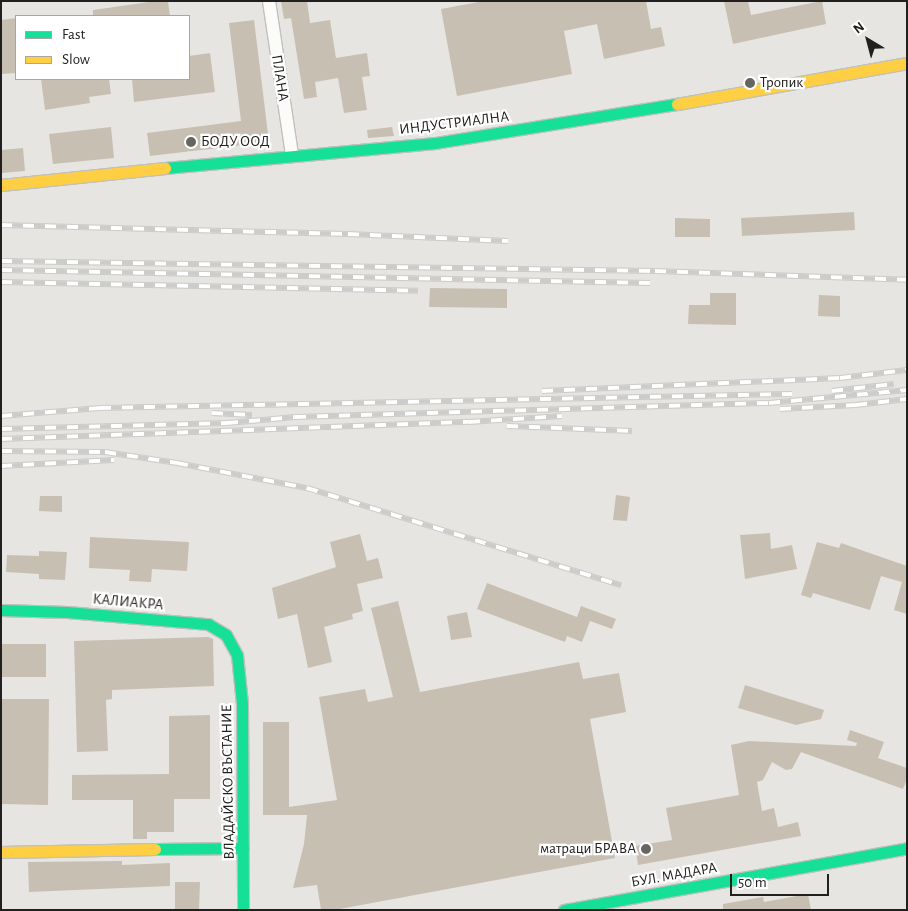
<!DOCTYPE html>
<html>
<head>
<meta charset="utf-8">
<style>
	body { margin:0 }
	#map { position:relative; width:908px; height:911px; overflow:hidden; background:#e7e5e1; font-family:"Alegreya Sans",sans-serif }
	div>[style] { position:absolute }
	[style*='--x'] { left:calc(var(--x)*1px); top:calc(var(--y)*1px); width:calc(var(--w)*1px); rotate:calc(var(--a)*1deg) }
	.building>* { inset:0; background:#c7c0b2 }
	.roads { filter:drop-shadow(1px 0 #c1c0bd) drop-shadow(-1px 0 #c1c0bd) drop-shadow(0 1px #c1c0bd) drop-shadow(0 -1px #c1c0bd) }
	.street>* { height:12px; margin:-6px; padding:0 6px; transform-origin:6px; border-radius:6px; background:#fbfbfa }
	.fast>* { height:11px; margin:-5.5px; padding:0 5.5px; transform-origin:5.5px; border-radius:5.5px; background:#16e098 }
	.slow>* { height:11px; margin:-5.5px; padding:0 5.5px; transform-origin:5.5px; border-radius:5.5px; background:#ffcf43 }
	.rail>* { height:5.5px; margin-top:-2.75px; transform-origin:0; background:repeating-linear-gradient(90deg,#fff 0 11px,#ccccca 0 22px); box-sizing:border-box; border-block:1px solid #ccccca }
	.dots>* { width:14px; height:14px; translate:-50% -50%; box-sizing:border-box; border:2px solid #fff; border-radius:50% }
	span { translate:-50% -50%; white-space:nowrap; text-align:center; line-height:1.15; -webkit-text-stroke:4.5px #fff; paint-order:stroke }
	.street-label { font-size:15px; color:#22201e }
	.poi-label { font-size:15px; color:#22201e }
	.left { translate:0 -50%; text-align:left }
	.right { translate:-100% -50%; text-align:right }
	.frame { position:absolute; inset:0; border:2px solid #22201e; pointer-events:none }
	.legend { position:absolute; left:15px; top:15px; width:175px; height:65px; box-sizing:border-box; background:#fff; border:1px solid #a7a6a5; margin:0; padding:6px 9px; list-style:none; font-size:15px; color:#22201e }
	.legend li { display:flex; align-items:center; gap:10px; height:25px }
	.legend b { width:25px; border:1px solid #a7a6a5 }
	.north { position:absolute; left:843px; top:15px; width:50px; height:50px; -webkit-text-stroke:4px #fff; paint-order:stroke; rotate:323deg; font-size:14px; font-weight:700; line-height:20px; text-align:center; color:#22201e }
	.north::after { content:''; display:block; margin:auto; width:18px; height:22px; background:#22201e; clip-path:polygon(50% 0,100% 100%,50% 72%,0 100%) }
	.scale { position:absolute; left:730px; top:874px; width:99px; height:22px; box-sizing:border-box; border:2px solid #22201e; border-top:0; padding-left:6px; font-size:15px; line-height:18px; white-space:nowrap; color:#22201e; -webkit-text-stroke:4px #fff; paint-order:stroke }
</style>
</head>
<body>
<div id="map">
	<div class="building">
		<i style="clip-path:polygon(156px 1px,168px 1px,170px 16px,93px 16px,93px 10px)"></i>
		<i style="clip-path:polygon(281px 1px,307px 1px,310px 23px,330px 20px,336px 58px,367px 53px,370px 76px,362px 77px,367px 110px,344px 113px,338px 78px,315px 82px,317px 97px,304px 99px,291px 18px,284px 19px)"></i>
		<i style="clip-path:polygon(484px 1px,646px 1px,651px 29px,661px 27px,665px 46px,604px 59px,597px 24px,564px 31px,572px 74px,457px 96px,441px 9px)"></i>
		<i style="clip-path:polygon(724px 1px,748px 1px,751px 15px,822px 1px,826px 24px,733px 44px)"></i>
		<i style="clip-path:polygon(16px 18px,16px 73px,1px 74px,1px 20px)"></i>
		<i style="clip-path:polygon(254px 20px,269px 142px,150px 156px,147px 133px,241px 121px,229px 23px)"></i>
		<i style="clip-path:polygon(210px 53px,215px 92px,134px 102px,132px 79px,189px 79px,189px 56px)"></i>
		<i style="clip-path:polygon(41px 79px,109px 79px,111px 94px,89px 97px,90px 103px,45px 110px)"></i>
		<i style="clip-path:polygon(111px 127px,114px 158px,53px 164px,49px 134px)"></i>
		<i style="clip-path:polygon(392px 127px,394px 136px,368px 138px,367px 130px)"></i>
		<i style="clip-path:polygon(23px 148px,25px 171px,1px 173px,1px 150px)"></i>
		<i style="clip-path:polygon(854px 212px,855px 230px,742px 236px,741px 218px)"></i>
		<i style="clip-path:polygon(675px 218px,710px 219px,710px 237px,675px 237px)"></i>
		<i style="clip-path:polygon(430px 288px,507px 289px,507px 308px,429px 307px)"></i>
		<i style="clip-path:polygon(710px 293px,736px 293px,736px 325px,688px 324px,689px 305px,710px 305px)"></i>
		<i style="clip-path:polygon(819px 295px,840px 296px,840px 317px,818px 316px)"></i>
		<i style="clip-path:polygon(616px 495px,630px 497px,627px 521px,613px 520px)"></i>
		<i style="clip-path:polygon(40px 496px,62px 496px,62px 512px,39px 511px)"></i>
		<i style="clip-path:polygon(770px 533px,771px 549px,792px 545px,797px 569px,745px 579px,740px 535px)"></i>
		<i style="clip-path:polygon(360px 534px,367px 561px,378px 558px,383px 578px,357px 584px,363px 611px,352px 614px,353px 619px,324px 627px,332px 662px,308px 668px,297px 614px,278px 619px,272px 588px,336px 567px,330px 542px)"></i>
		<i style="clip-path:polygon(90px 537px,189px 542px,187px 571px,152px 569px,151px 582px,129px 581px,130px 570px,89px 568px)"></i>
		<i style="clip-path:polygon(817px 542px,839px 548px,841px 543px,907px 566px,907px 614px,894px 610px,902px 582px,881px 576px,870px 610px,813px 593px,811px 598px,801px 595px)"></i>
		<i style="clip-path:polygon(39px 551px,67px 552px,65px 580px,39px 579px,39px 574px,6px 572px,7px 555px,39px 556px)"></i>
		<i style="clip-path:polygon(487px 583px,577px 617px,581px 606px,616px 619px,612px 629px,590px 621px,582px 642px,567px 636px,565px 642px,477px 609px)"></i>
		<i style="clip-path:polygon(398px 601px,420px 692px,579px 662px,583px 679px,619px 673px,626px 712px,590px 719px,615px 858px,334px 910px,321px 910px,317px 885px,293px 888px,304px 844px,307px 815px,263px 815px,263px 722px,289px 722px,289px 807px,337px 800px,319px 697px,365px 689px,368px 702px,393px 697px,371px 608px)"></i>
		<i style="clip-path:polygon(467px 612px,472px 637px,451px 640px,447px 616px)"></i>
		<i style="clip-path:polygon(208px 637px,213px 639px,214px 686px,112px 690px,112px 699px,106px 700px,108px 751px,77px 752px,74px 641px)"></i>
		<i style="clip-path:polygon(1px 644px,46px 644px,46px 677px,1px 677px)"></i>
		<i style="clip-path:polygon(745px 685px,824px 710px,821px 719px,796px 725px,738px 708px)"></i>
		<i style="clip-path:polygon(1px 699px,49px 699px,48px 805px,1px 804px)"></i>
		<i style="clip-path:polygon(210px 715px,210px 799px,174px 799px,174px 832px,147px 832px,147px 839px,133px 839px,133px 800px,72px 800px,72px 775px,169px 774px,169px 716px)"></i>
		<i style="clip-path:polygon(850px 730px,884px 742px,878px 758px,907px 768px,907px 779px,903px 789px,801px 752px,792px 769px,786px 770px,772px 762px,763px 780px,757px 782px,762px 811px,774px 808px,778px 827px,798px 822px,801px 836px,638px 865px,635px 846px,672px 840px,666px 808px,739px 795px,731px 745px,749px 741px,856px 746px,857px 743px,847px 740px)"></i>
		<i style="clip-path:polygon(122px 861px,122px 865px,170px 863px,170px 886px,29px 892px,28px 862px)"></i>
		<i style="clip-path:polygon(175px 882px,200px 882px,199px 910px,175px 910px)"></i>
		<i style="clip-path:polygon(808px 894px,811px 910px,723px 910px,723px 904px,763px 897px,764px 902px)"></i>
	</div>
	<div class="roads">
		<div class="street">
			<i style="--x:269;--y:1;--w:156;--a:81.5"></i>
		</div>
		<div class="fast">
			<i style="--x:165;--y:168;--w:271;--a:-5.3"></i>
			<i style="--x:435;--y:143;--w:245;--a:-9.2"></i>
			<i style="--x:1;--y:610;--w:66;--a:1.7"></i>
			<i style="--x:67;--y:612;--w:142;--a:4.9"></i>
			<i style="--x:208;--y:624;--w:21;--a:31"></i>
			<i style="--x:226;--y:635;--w:23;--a:61"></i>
			<i style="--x:237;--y:655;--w:48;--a:84.1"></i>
			<i style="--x:242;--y:703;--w:207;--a:89.7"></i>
			<i style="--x:155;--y:849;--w:88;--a:-0.7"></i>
			<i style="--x:564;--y:910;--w:349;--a:-10.2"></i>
		</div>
		<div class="slow">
			<i style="--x:677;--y:104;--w:234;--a:-10.1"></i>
			<i style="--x:1;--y:185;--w:165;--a:-5.9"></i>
			<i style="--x:1;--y:852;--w:154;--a:-1.1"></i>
		</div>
	</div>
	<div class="rail">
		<i style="--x:1;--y:225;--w:347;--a:1.5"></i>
		<i style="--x:348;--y:234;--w:160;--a:2.5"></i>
		<i style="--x:1;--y:261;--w:654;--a:0.88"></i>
		<i style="--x:655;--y:271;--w:252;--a:2"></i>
		<i style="--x:1;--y:270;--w:649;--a:1.15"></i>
		<i style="--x:1;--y:282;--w:417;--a:1.2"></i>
		<i style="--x:542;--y:391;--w:298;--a:-2.5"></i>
		<i style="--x:840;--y:378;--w:67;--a:-6.8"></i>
		<i style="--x:832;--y:391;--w:62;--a:-6.4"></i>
		<i style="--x:780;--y:409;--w:76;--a:-3"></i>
		<i style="--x:856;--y:405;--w:51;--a:-6.7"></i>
		<i style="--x:212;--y:413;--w:40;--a:2.9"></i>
		<i style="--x:1;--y:416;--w:99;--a:-4.6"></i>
		<i style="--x:100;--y:408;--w:692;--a:-1.16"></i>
		<i style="--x:507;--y:426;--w:125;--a:2.3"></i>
		<i style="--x:1;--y:429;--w:226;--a:-1.5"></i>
		<i style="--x:227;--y:423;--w:68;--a:-5"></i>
		<i style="--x:295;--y:417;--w:474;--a:-1.7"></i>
		<i style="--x:769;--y:403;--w:139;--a:-5.4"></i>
		<i style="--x:1;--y:439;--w:468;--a:-2.1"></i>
		<i style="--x:469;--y:422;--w:93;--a:-3.7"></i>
		<i style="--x:1;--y:451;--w:104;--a:0.6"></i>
		<i style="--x:105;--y:452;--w:73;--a:8.7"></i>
		<i style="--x:177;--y:463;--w:132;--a:10.9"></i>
		<i style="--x:307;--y:488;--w:329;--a:17.2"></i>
		<i style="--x:1;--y:466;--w:113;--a:-3"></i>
	</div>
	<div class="dots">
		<i style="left:750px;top:83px;background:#676562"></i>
		<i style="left:191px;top:142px;background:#676562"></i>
		<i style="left:646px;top:849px;background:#676562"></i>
	</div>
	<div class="street-label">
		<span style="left:280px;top:78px;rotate:81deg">ПЛАНА</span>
		<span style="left:454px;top:123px;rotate:-7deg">ИНДУСТРИАЛНА</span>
		<span style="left:128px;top:602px;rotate:5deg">КАЛИАКРА</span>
		<span style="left:228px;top:782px;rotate:-91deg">ВЛАДАЙСКО ВЪСТАНИЕ</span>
		<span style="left:674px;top:875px;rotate:-10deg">БУЛ. МАДАРА</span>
	</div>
	<div class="poi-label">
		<span class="left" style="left:760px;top:83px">Тропик</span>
		<span class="left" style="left:201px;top:142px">БОДУ ООД</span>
		<span class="right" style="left:636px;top:849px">матраци БРАВА</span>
	</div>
	<div class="frame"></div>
	<ul class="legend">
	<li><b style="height:6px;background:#16e098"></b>Fast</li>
	<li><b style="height:6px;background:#ffcf43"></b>Slow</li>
	</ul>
	<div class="north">N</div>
	<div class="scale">50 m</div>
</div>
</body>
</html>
